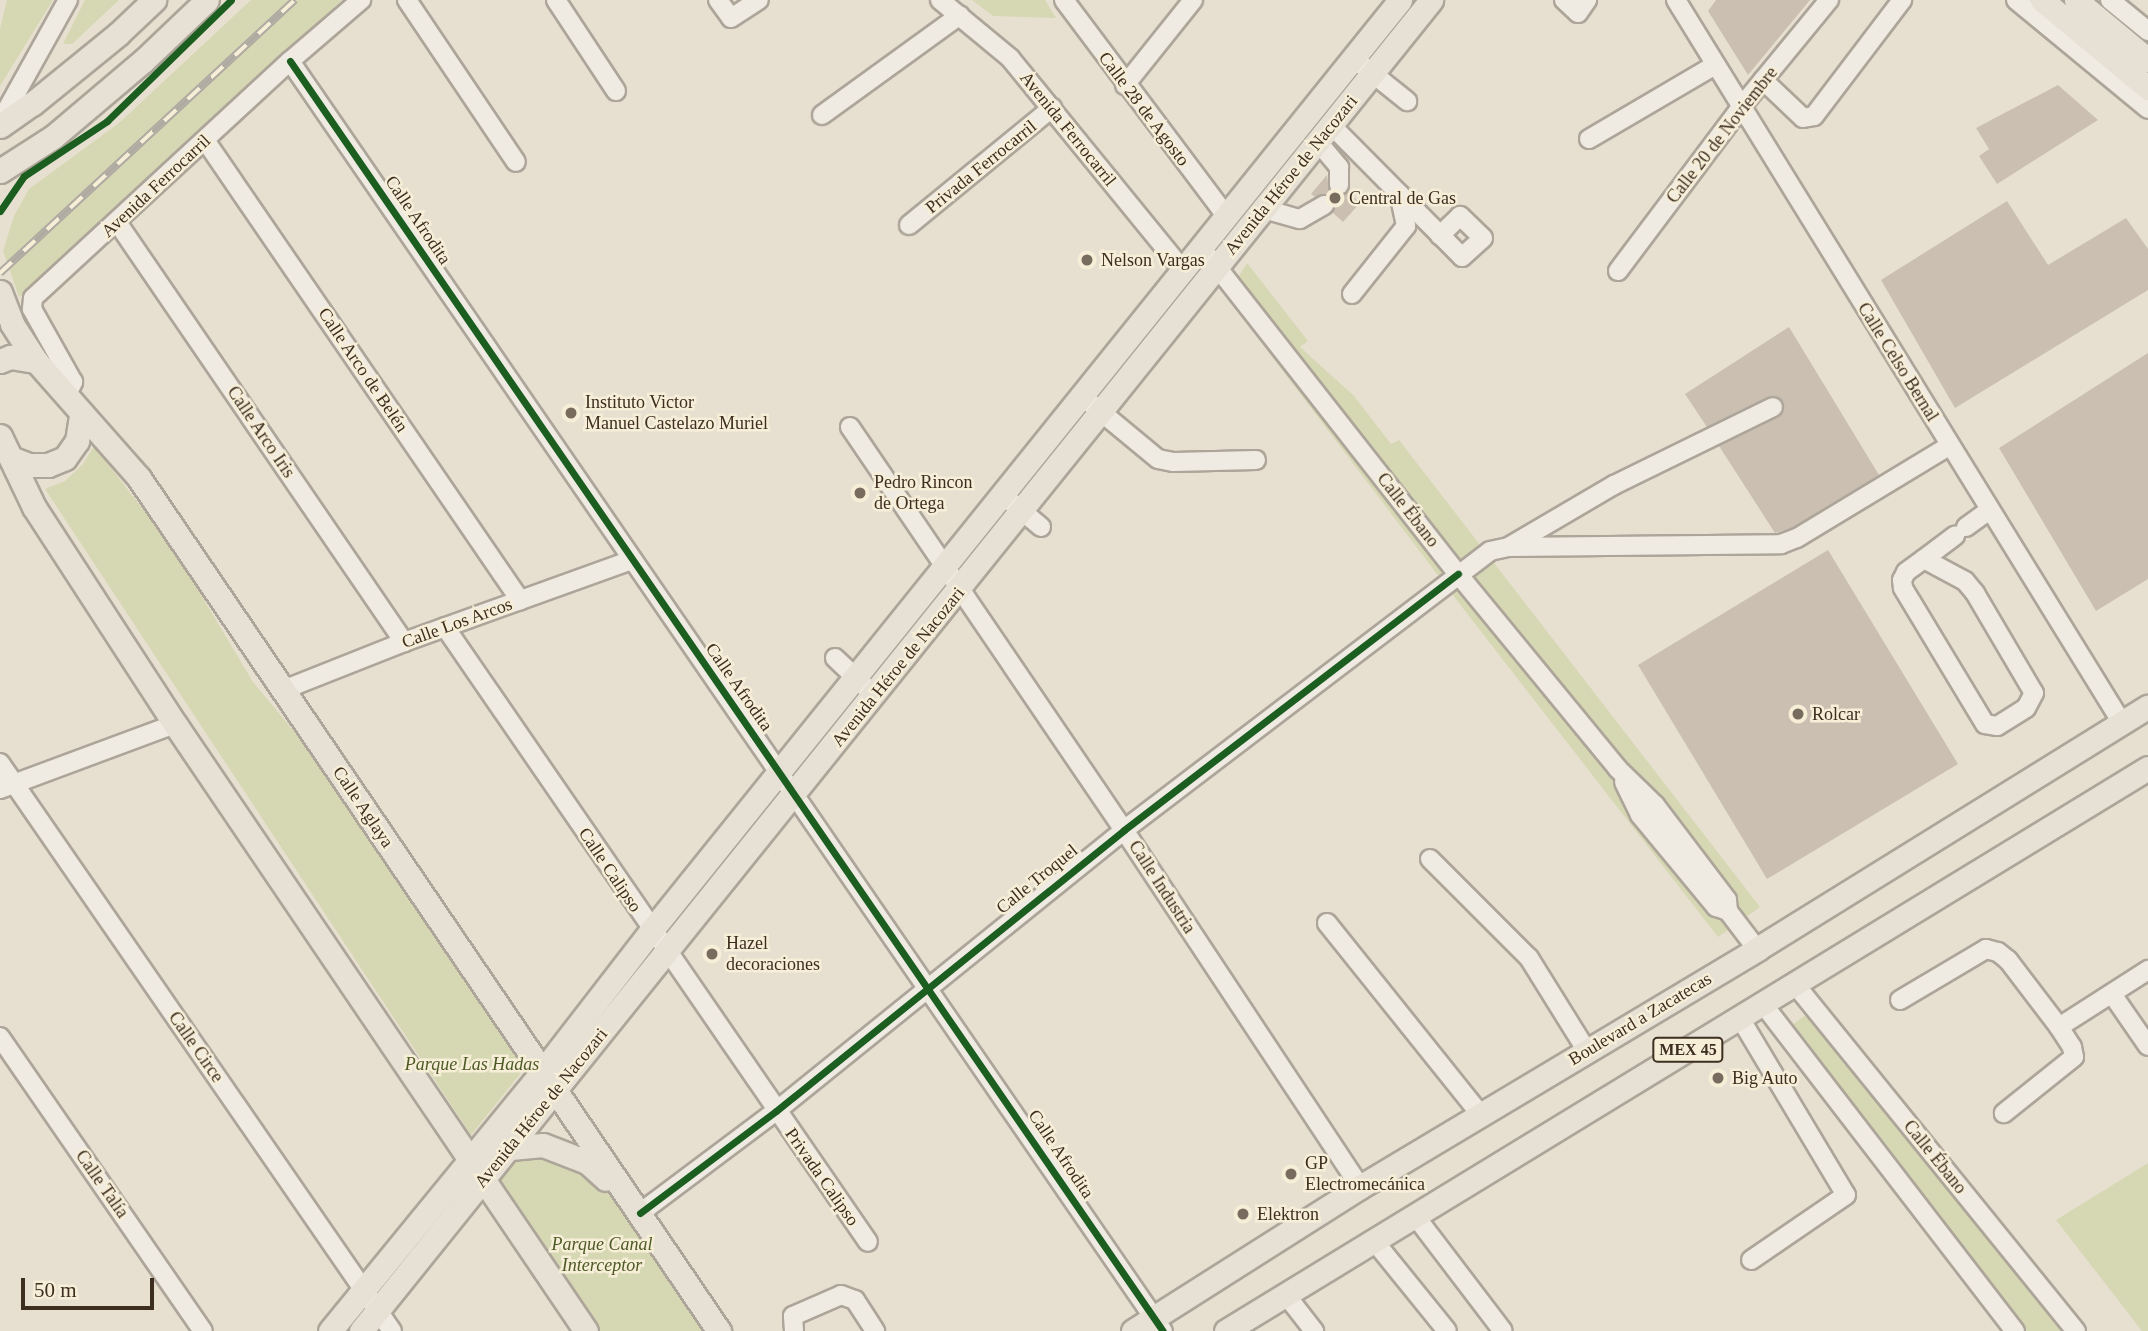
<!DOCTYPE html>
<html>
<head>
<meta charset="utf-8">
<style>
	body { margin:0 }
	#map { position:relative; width:2148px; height:1331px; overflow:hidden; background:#e7e0d1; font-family:"Times New Roman",serif }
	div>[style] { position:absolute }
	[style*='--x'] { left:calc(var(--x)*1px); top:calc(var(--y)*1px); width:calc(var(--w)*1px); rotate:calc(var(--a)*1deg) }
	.green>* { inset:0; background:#d6d7b3 }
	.building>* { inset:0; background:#cbbfb2 }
	.roads { filter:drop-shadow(2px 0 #ada599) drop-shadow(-2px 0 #ada599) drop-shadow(0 2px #ada599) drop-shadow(0 -2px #ada599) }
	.minor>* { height:18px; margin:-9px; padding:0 9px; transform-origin:9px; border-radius:9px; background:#efebe3 }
	.major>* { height:23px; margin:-11.5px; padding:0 11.5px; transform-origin:11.5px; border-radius:11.5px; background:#e6e1d4 }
	.rail>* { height:8px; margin-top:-4px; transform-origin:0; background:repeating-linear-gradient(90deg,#f7eed8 0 16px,#afaaa2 0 32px); box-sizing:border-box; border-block:2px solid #afaaa2 }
	.cycleway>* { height:7px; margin:-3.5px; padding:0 3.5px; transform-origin:3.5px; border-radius:3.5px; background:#1b5e20 }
	.dots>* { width:19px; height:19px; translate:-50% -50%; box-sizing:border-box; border:4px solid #f7eed8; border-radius:50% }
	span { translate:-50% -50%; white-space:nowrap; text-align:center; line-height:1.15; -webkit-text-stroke:5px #f7eed8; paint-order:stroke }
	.shield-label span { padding:2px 5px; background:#f7eed8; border:2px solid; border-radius:5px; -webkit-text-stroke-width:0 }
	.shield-label { font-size:16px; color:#3d2e20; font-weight:700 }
	.street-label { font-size:18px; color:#3d2e20 }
	.poi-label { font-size:18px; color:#3d2e20 }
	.left { translate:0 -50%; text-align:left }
	.park-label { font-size:18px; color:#4d5a26; font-style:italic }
	.scale { position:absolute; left:21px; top:1278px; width:133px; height:32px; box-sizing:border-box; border:4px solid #3d2e20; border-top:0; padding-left:9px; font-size:21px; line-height:24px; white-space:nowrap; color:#3d2e20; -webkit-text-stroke:5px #f7eed8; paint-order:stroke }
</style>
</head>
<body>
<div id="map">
	<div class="green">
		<i style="clip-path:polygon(7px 0,53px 0,0 86px,0 29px)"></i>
		<i style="clip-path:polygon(85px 0,119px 0,72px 44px,63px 44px)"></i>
		<i style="clip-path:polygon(251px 0,342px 0,46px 276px,19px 297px,3px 251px,14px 216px,29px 189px,119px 123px)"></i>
		<i style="clip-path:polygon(972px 0,1045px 0,1056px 18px,993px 16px)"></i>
		<i style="clip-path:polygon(1247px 263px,1308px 341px,1300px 347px,1354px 396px,1391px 444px,1399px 440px,1760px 907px,1718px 937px,1462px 607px,1226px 296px)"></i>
		<i style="clip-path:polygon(94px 446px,173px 548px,253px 682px,312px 753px,524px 1069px,471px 1135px,45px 489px,65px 481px,83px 464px)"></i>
		<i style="clip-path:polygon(1806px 1015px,2062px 1331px,2022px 1331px,1789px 1027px)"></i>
		<i style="clip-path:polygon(507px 1158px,556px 1161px,582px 1171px,626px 1206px,708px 1331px,594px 1331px,494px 1177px)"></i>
		<i style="clip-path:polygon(2148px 1163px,2148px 1331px,2142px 1331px,2056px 1220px)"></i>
	</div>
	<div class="building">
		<i style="clip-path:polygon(1716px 0,1810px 0,1748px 75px,1708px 11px)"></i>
		<i style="clip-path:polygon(2058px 85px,2098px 120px,1997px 184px,1979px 156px,1989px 149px,1976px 128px)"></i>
		<i style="clip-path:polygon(1327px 175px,1329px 190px,1333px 194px,1340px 196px,1348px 192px,1360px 203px,1343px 222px,1332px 212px,1335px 204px,1330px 196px,1323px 194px,1315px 197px,1311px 194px)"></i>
		<i style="clip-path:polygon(2007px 201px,2048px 265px,2126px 218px,2148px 249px,2148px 290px,1955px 408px,1881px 280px)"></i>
		<i style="clip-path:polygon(1789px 327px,1879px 475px,1792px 528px,1775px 533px,1719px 446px,1779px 417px,1784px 408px,1783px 401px,1774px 396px,1769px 397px,1707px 427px,1685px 394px)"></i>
		<i style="clip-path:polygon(2148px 353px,2148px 579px,2096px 611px,1999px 448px)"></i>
		<i style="clip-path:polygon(1828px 550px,1958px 764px,1767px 879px,1638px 665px)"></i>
	</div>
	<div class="roads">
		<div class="minor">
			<i style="--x:407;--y:0;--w:195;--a:56.1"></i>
			<i style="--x:556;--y:0;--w:109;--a:56.6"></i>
			<i style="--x:718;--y:0;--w:22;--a:54"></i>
			<i style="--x:731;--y:18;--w:33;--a:-33"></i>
			<i style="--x:940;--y:0;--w:91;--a:39.6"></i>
			<i style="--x:1010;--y:58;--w:274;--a:50.8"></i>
			<i style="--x:1064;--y:0;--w:270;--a:53.1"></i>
			<i style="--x:1564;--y:0;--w:19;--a:43"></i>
			<i style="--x:1578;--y:13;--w:16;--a:-55"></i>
			<i style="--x:1676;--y:0;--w:849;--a:58.33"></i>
			<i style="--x:2016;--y:0;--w:171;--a:39.5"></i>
			<i style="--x:2110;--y:0;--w:49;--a:39.2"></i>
			<i style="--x:290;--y:61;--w:1541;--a:55.5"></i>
			<i style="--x:1362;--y:65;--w:58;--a:38.7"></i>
			<i style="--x:1763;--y:80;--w:55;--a:43.5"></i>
			<i style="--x:1803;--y:118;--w:11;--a:-10"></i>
			<i style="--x:1814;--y:116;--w:146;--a:-52.8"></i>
			<i style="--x:1125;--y:85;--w:109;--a:-51.3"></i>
			<i style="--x:822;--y:115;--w:170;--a:-35.9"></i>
			<i style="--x:0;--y:122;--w:140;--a:-60.9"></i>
			<i style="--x:1331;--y:125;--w:186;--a:45.2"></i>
			<i style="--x:1462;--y:257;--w:28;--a:-42"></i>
			<i style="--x:1483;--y:238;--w:32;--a:-136"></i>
			<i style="--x:1460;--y:216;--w:28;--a:136"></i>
			<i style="--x:1589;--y:139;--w:146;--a:-30.4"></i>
			<i style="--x:205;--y:140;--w:558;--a:55.6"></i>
			<i style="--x:1318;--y:142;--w:33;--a:50"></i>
			<i style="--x:1339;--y:167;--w:18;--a:90"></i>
			<i style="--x:1264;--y:209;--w:37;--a:16"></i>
			<i style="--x:1300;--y:219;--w:28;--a:-30"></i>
			<i style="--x:117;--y:222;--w:509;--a:55.65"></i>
			<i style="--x:909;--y:225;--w:185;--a:-39.3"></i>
			<i style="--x:1210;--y:258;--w:402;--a:51.9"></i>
			<i style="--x:1458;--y:574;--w:252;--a:50.6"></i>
			<i style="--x:1618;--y:769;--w:52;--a:44.2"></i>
			<i style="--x:1655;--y:805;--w:119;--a:52.8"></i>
			<i style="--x:1727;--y:900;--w:11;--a:85"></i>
			<i style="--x:1728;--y:911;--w:48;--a:52.7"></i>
			<i style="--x:1618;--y:271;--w:205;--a:-53.1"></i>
			<i style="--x:1741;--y:107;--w:139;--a:-50.6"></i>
			<i style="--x:1352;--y:294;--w:87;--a:-51.5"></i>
			<i style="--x:1406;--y:226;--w:33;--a:-102"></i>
			<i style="--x:66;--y:396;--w:16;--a:-63"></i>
			<i style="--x:73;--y:382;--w:84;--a:-119.3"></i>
			<i style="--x:32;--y:309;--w:11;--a:-85"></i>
			<i style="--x:33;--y:298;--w:350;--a:-42.7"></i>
			<i style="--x:290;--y:61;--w:94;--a:-40.7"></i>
			<i style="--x:1083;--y:397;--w:97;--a:39.6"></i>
			<i style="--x:1158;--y:459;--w:16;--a:11"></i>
			<i style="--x:1174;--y:462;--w:82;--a:-1.4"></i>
			<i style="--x:850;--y:427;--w:487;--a:55.8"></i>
			<i style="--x:1124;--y:830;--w:428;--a:56.5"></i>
			<i style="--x:1002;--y:494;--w:51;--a:40.2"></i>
			<i style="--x:1966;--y:527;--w:29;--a:-36"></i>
			<i style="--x:1510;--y:546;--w:121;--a:-30.4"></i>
			<i style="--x:1614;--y:485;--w:177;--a:-26.1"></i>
			<i style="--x:1924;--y:559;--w:47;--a:28.2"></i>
			<i style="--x:1965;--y:581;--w:16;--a:50"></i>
			<i style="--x:1975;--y:593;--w:116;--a:59.5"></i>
			<i style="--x:2034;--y:693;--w:17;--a:118"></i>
			<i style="--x:2026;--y:708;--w:34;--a:148"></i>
			<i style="--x:1997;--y:726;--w:12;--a:-171"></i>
			<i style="--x:1985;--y:724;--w:159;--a:-121.1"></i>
			<i style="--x:1903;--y:588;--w:8;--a:-97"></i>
			<i style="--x:1902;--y:580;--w:9;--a:-63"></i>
			<i style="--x:1906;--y:572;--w:22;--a:-36"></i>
			<i style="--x:1924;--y:559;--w:39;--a:-37"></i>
			<i style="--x:445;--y:627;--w:746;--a:55.48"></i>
			<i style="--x:835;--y:658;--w:55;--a:43.5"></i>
			<i style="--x:283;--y:690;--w:130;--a:-21.6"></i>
			<i style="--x:404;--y:642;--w:242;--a:-19.8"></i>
			<i style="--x:0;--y:763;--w:690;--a:55.39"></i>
			<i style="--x:1624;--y:782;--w:37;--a:64"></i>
			<i style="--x:1640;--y:815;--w:119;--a:50.4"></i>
			<i style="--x:1716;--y:907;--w:13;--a:18"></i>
			<i style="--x:0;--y:789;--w:187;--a:-20.4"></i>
			<i style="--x:1430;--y:859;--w:140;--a:45"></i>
			<i style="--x:1529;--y:958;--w:110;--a:58.1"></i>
			<i style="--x:1327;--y:923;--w:245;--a:51.3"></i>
			<i style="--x:1794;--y:983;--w:448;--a:51"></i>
			<i style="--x:2112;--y:994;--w:63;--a:55.3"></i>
			<i style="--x:1900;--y:1000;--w:100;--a:-30.7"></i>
			<i style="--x:1986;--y:949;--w:12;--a:14"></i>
			<i style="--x:1998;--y:952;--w:13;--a:39"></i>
			<i style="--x:2008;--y:960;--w:84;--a:52.7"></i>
			<i style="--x:2059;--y:1027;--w:24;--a:57"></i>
			<i style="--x:2072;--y:1047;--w:10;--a:79"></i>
			<i style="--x:2074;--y:1057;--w:90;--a:141.3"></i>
			<i style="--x:1763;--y:1004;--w:413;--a:52.4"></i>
			<i style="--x:1740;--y:1018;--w:206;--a:59.1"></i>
			<i style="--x:1846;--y:1195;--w:115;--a:145.6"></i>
			<i style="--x:2059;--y:1027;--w:106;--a:-32.6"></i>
			<i style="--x:0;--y:1037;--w:357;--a:55.4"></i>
			<i style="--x:640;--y:1213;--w:170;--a:-36.9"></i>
			<i style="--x:776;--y:1111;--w:447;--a:-38.9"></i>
			<i style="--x:1124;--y:830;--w:460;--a:-37.3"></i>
			<i style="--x:1490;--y:551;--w:19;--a:-12"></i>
			<i style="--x:1509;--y:547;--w:272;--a:-0.6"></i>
			<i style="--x:1781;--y:544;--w:17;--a:-21"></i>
			<i style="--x:1797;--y:538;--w:178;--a:-31.2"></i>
			<i style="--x:1416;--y:1217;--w:143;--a:52.7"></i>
			<i style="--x:1375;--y:1242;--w:114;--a:51"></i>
			<i style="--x:1286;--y:1295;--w:46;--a:52.1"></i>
			<i style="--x:794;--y:1331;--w:15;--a:-94"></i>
			<i style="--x:793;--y:1316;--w:52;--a:-23.6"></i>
			<i style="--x:841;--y:1295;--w:15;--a:20"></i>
			<i style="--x:855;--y:1300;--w:37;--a:57"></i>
		</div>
		<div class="major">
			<i style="--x:2042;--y:0;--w:138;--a:39.7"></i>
			<i style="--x:2076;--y:0;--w:94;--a:39.8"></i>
			<i style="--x:0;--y:126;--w:39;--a:-35"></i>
			<i style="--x:32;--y:104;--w:111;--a:-39.1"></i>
			<i style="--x:118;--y:34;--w:50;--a:-43.4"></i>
			<i style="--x:0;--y:171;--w:63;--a:-32.7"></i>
			<i style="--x:53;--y:137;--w:118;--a:-40.2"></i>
			<i style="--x:143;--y:61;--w:88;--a:-43.6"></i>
			<i style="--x:0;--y:292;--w:34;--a:69"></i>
			<i style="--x:12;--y:324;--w:44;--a:57"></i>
			<i style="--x:36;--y:361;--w:156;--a:48.6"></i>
			<i style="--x:139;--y:478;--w:1032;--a:55.79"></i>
			<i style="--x:0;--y:361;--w:11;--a:-22"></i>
			<i style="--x:10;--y:357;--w:26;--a:9"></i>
			<i style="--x:0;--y:436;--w:79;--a:64.4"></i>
			<i style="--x:34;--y:507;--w:259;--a:57"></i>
			<i style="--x:175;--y:724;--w:733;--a:55.9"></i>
			<i style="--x:13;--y:459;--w:17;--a:21"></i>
			<i style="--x:29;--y:465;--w:19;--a:0"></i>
			<i style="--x:48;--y:465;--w:18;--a:-22"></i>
			<i style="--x:65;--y:458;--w:21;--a:-55"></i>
			<i style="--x:77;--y:441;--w:26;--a:-81"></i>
			<i style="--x:500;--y:1149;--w:43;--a:-5.3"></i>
			<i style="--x:543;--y:1145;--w:47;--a:21.1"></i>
			<i style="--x:587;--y:1162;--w:25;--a:42"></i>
			<i style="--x:330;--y:1331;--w:335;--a:-50.7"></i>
			<i style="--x:542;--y:1072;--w:178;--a:-52.3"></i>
			<i style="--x:651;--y:931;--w:1195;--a:-51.18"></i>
			<i style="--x:361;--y:1331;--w:1708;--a:-51.2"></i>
			<i style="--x:1133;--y:1331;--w:269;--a:-32.4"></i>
			<i style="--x:1360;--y:1187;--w:463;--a:-30.9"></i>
			<i style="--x:1757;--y:949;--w:460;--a:-31.8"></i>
			<i style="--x:1226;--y:1331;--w:1080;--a:-31.41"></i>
		</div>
	</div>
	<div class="rail">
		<i style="--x:0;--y:273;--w:402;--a:-42.8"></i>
	</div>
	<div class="cycleway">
		<i style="--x:290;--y:61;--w:1541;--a:55.5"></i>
		<i style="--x:0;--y:211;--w:42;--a:-55.6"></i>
		<i style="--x:24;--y:176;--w:100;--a:-33.5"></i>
		<i style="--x:107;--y:121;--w:173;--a:-44.3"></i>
		<i style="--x:640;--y:1213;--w:170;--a:-36.9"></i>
		<i style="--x:776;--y:1111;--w:447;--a:-38.9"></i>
		<i style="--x:1124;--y:830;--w:421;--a:-37.5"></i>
	</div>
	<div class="dots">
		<i style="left:1335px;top:198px;background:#786c5e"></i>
		<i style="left:1087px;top:260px;background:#786c5e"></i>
		<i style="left:571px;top:413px;background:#786c5e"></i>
		<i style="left:860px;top:493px;background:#786c5e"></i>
		<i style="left:1798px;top:714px;background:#786c5e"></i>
		<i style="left:712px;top:954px;background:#786c5e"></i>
		<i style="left:1718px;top:1078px;background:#786c5e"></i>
		<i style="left:1291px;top:1174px;background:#786c5e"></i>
		<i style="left:1243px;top:1214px;background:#786c5e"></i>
	</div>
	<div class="shield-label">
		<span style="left:1688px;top:1050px">MEX 45</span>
	</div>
	<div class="street-label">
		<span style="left:1144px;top:109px;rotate:53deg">Calle 28 de Agosto</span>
		<span style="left:1068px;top:129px;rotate:51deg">Avenida Ferrocarril</span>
		<span style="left:1722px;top:135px;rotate:-52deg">Calle 20 de Noviembre</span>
		<span style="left:981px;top:167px;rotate:-39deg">Privada Ferrocarril</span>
		<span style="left:1291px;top:175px;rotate:-51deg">Avenida Héroe de Nacozari</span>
		<span style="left:156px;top:186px;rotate:-43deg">Avenida Ferrocarril</span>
		<span style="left:418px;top:220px;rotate:56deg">Calle Afrodita</span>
		<span style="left:1898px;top:362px;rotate:58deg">Calle Celso Bernal</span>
		<span style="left:363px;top:370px;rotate:56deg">Calle Arco de Belén</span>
		<span style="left:261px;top:432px;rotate:56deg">Calle Arco Iris</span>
		<span style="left:1408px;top:510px;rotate:52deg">Calle Ébano</span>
		<span style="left:457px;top:623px;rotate:-20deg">Calle Los Arcos</span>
		<span style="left:898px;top:667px;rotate:-51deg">Avenida Héroe de Nacozari</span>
		<span style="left:739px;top:687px;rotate:55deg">Calle Afrodita</span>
		<span style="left:363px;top:807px;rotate:56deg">Calle Aglaya</span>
		<span style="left:610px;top:870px;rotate:56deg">Calle Calipso</span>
		<span style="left:1037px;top:879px;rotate:-39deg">Calle Troquel</span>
		<span style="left:1162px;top:887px;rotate:57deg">Calle Industria</span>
		<span style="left:1640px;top:1019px;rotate:-31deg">Boulevard a Zacatecas</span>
		<span style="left:196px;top:1047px;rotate:55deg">Calle Circe</span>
		<span style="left:541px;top:1108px;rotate:-51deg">Avenida Héroe de Nacozari</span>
		<span style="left:1061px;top:1154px;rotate:56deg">Calle Afrodita</span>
		<span style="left:1935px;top:1157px;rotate:51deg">Calle Ébano</span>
		<span style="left:822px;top:1177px;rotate:55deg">Privada Calipso</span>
		<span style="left:102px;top:1184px;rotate:55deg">Calle Talía</span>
	</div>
	<div class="poi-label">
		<span class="left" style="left:1349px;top:198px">Central de Gas</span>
		<span class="left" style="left:1101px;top:260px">Nelson Vargas</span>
		<span class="left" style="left:585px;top:413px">Instituto Victor<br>Manuel Castelazo Muriel</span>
		<span class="left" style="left:874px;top:493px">Pedro Rincon<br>de Ortega</span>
		<span class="left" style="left:1812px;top:714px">Rolcar</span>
		<span class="left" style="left:726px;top:954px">Hazel<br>decoraciones</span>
		<span class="left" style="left:1732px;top:1078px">Big Auto</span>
		<span class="left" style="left:1305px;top:1174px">GP<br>Electromecánica</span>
		<span class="left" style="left:1257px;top:1214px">Elektron</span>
	</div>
	<div class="park-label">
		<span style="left:472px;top:1064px">Parque Las Hadas</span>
		<span style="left:602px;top:1255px">Parque Canal<br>Interceptor</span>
	</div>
	<div class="scale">50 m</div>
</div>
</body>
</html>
